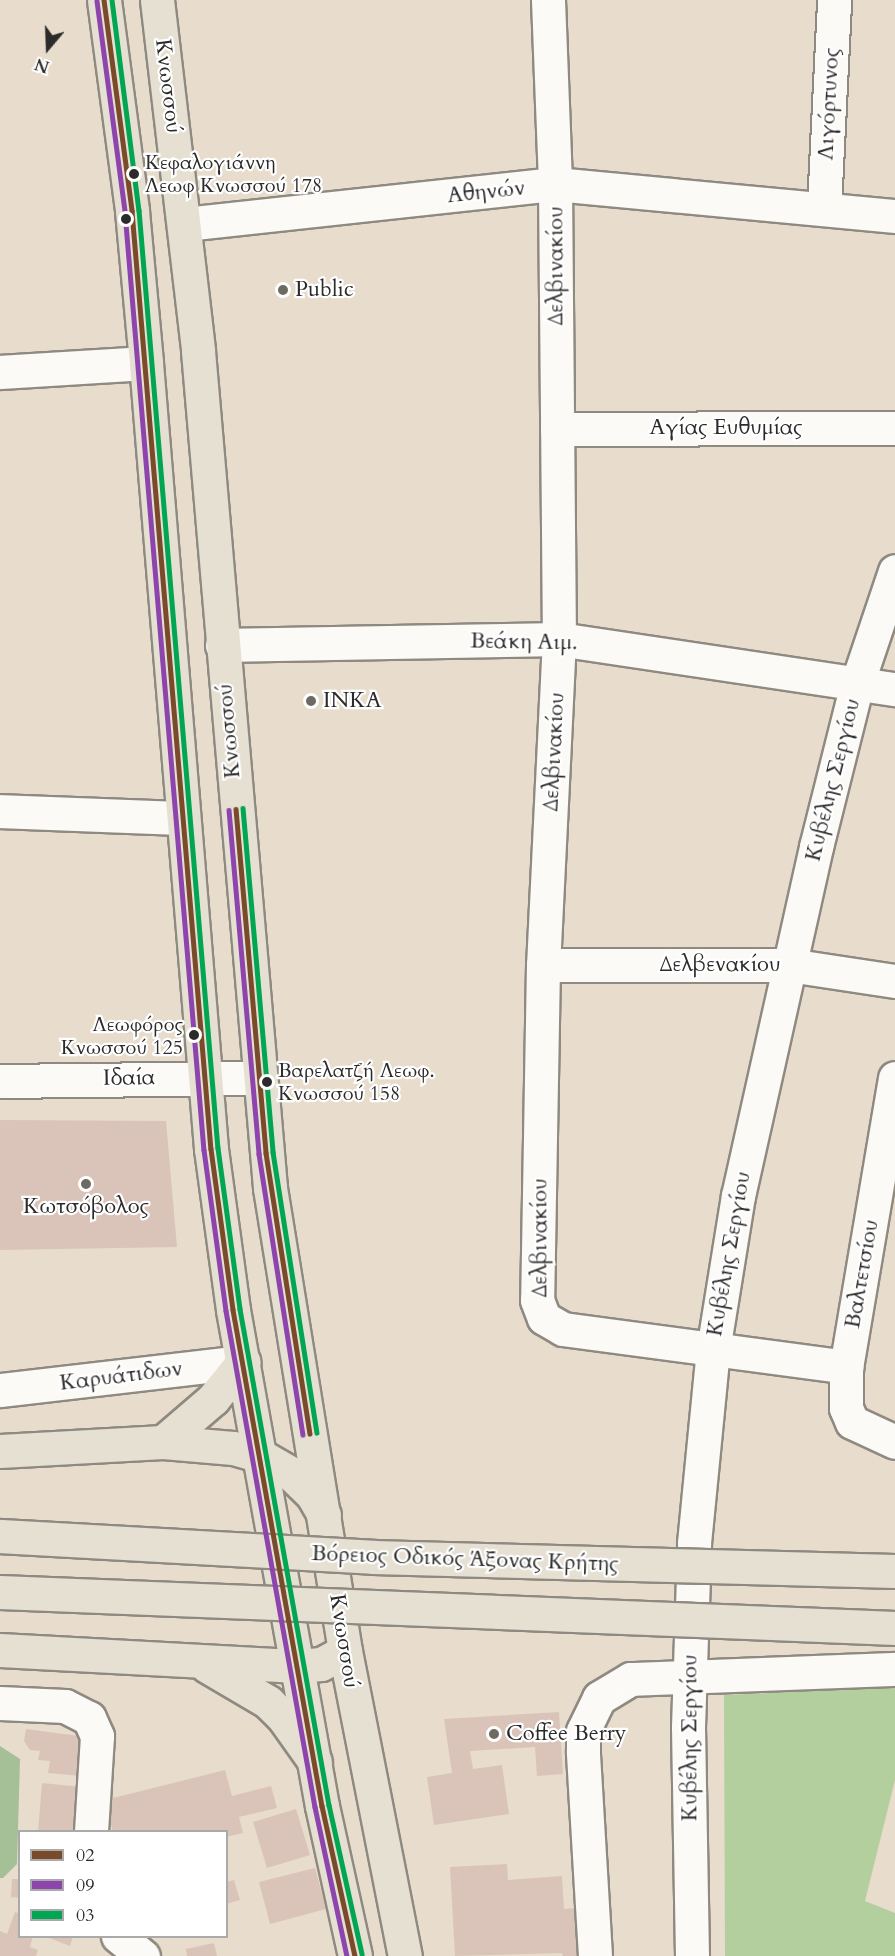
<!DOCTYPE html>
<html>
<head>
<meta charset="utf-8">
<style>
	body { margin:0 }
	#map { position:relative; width:895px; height:1956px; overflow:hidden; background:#e8dccc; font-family:Cardo,serif }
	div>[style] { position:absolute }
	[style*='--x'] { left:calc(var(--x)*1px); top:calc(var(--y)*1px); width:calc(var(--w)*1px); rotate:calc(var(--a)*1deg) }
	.green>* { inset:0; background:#b4cf9e }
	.forest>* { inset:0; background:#a5c096 }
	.building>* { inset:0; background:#dac4b9 }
	.roads { filter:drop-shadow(2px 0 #8f8a81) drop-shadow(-2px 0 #8f8a81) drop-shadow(0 2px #8f8a81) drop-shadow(0 -2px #8f8a81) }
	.minor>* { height:33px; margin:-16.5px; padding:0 16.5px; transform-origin:16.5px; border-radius:16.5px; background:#fcfaf7 }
	.primary>* { height:33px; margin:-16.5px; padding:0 16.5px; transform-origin:16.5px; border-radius:16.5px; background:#e6e0d3 }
	.motorway>* { height:33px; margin:-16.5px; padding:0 16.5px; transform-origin:16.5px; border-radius:16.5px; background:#e6e0d3 }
	.bridges { filter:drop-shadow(2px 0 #8f8a81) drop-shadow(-2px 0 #8f8a81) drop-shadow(0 2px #8f8a81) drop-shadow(0 -2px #8f8a81) }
	.motorway-bridge>* { height:33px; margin:-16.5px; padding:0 16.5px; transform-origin:16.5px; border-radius:16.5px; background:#e6e0d3 }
	.bus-1>* { height:4.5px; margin:-2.25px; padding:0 2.25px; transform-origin:2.25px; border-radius:2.25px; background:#7a4b2a }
	.bus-2>* { height:4.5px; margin:-2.25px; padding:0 2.25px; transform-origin:2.25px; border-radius:2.25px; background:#8e44ad }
	.bus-3>* { height:4.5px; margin:-2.25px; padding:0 2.25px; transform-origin:2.25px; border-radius:2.25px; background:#00a651 }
	.dots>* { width:16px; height:16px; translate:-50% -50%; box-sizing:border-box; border:3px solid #fff; border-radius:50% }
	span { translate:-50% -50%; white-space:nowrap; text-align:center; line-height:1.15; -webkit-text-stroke:4.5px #fff; paint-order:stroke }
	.bus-label { font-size:20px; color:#2b2b2b }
	.left { translate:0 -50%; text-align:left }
	.right { translate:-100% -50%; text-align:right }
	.street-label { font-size:22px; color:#2b2b2b }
	.poi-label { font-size:22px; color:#2b2b2b }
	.legend { position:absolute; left:18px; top:1830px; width:210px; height:108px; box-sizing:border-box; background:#fff; border:2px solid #aaa; margin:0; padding:8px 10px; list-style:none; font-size:18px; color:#2b2b2b }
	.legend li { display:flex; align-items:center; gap:12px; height:30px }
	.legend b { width:30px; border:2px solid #aaa }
	.north { position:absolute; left:18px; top:18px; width:60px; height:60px; -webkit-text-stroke:4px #fff; paint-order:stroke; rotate:199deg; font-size:16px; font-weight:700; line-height:24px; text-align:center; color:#2b2b2b }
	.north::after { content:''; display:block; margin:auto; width:21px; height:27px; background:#2b2b2b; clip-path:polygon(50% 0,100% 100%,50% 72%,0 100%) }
</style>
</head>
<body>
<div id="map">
	<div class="green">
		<i style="clip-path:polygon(895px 1687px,895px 1780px,865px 1901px,895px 1913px,895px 1956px,725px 1956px,724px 1695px)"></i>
	</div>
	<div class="forest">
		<i style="clip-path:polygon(0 1746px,20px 1759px,17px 1864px,3px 1878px,0 1878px)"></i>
	</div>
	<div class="building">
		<i style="clip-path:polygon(0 1120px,166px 1121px,177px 1247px,0 1250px)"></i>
		<i style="clip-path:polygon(559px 1712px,563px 1774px,537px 1776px,535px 1747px,470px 1751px,473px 1769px,502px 1765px,509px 1814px,434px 1825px,427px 1777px,452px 1773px,444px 1719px)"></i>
		<i style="clip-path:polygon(26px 1729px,86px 1737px,81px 1776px,48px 1773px,50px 1761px,38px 1760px,40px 1751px,30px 1750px,24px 1741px)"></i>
		<i style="clip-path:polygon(225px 1770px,232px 1796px,271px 1786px,277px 1808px,239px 1817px,243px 1833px,226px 1837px,226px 1832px,113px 1832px,105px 1800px)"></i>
		<i style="clip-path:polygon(42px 1783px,82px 1787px,78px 1832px,38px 1832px)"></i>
		<i style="clip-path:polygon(296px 1809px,310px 1855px,267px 1868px,253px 1822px)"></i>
		<i style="clip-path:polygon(507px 1864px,508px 1880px,562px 1876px,564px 1909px,576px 1908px,579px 1956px,563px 1956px,562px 1953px,455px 1956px,450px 1867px)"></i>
		<i style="clip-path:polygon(315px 1868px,326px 1909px,270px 1924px,259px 1882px)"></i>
		<i style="clip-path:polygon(12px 1879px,20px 1879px,20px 1898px,11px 1897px)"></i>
		<i style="clip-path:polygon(234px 1880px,240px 1900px,226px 1904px,226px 1882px)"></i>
		<i style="clip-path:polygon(15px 1912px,20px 1914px,20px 1936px,33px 1936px,30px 1947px,38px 1950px,36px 1956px,0 1956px,0 1931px,7px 1934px)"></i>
		<i style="clip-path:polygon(44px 1936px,73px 1936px,70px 1946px)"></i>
		<i style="clip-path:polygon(214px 1943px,217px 1956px,187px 1956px,186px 1949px)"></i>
	</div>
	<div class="roads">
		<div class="minor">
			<i style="--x:548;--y:0;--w:184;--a:87.8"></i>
			<i style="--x:555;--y:184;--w:455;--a:89.5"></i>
			<i style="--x:559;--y:639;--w:326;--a:92.8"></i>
			<i style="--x:543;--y:965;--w:335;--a:91"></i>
			<i style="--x:537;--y:1300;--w:19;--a:69"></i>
			<i style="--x:544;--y:1318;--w:22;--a:30"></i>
			<i style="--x:563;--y:1329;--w:286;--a:7.6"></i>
			<i style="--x:824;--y:207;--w:207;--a:-87.2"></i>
			<i style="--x:185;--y:224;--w:372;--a:-6.2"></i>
			<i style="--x:555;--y:184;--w:342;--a:5.4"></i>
			<i style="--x:0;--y:372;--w:146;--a:-3.5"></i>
			<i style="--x:557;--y:429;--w:338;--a:-0.2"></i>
			<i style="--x:222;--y:645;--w:337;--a:-1"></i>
			<i style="--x:559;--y:639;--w:340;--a:8.5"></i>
			<i style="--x:0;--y:811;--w:183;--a:2.2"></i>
			<i style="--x:543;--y:965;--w:246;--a:0"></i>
			<i style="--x:789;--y:965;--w:107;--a:8.6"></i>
			<i style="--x:895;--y:1078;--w:293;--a:99.6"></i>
			<i style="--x:846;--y:1367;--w:41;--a:90"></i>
			<i style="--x:846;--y:1408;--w:15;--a:67"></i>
			<i style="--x:852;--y:1422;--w:47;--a:24.9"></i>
			<i style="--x:0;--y:1081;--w:258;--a:-0.7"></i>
			<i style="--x:0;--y:1390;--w:245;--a:-6.6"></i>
			<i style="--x:0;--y:1703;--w:65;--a:2.6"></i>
			<i style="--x:65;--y:1706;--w:27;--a:27"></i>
			<i style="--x:89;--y:1718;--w:20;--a:66"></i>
			<i style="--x:97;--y:1736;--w:96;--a:93.6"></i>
			<i style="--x:118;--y:1936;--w:32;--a:39"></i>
			<i style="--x:595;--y:1956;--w:205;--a:-93.4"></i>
			<i style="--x:583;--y:1751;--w:20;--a:-90"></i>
			<i style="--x:583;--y:1731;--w:37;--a:-64"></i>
			<i style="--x:599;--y:1698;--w:37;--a:-31"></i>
			<i style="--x:631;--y:1679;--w:264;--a:-2.2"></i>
			<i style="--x:692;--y:1956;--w:229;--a:-91"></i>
			<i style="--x:688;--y:1727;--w:184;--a:-88.1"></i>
			<i style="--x:694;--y:1543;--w:194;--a:-84.4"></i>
			<i style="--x:713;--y:1350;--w:156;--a:-80.8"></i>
			<i style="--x:738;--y:1196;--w:358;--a:-77.4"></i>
			<i style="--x:816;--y:847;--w:168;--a:-75.9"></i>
			<i style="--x:857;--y:684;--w:119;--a:-71.4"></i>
		</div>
		<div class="primary">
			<i style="--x:104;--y:0;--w:213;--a:82.4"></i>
			<i style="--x:132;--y:211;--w:153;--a:84.7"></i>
			<i style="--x:146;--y:363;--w:789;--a:85.27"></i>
			<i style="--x:211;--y:1149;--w:162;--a:82.2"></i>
			<i style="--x:233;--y:1310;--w:504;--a:79.83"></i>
			<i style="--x:322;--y:1806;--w:154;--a:77.6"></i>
			<i style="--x:157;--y:0;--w:353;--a:83.3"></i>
			<i style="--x:198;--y:351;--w:840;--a:85.08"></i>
			<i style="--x:270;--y:1188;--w:469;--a:80.8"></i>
			<i style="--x:345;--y:1651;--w:311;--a:78.9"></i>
		</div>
		<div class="motorway">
			<i style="--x:163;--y:1442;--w:66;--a:-40.7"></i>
			<i style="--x:213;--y:1399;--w:48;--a:-51"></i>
			<i style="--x:0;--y:1451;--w:163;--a:-3.2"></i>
			<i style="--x:163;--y:1442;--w:70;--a:4.9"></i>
			<i style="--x:233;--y:1448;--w:29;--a:16"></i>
			<i style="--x:261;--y:1456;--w:34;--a:30"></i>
			<i style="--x:290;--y:1473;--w:30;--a:44"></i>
			<i style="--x:312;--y:1494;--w:24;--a:60"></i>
			<i style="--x:0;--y:1650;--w:298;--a:3.1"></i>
			<i style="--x:298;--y:1666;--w:23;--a:-5"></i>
			<i style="--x:321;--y:1664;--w:27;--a:-28"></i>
			<i style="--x:207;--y:1666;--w:71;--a:30.5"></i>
			<i style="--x:268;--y:1702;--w:21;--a:45"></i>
			<i style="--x:283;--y:1717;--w:55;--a:54.6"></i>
		</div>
	</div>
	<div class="bridges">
		<div class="motorway-bridge">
			<i style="--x:0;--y:1536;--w:374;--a:3.2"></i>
			<i style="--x:373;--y:1557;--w:522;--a:1.54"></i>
			<i style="--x:0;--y:1592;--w:896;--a:2.3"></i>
		</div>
	</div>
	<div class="bus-1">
		<i style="--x:104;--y:0;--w:213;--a:82.4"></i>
		<i style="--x:132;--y:211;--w:941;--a:85.19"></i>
		<i style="--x:211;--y:1149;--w:162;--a:82.2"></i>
		<i style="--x:233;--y:1310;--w:504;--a:79.83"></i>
		<i style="--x:322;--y:1806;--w:154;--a:77.6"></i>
		<i style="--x:236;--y:809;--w:345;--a:85"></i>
		<i style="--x:266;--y:1153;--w:284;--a:81.1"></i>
	</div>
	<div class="bus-2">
		<i style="--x:97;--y:1;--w:213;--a:82.4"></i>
		<i style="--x:125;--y:212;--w:941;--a:85.19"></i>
		<i style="--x:204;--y:1150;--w:162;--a:82.2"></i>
		<i style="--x:226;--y:1311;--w:504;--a:79.83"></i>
		<i style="--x:315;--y:1807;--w:152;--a:77.9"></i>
		<i style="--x:229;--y:810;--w:345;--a:85"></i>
		<i style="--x:259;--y:1154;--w:284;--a:81.1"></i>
	</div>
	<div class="bus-3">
		<i style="--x:112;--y:0;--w:212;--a:82.7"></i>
		<i style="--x:139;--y:210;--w:941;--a:85.19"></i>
		<i style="--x:218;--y:1148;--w:162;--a:82.2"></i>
		<i style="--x:240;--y:1309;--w:504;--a:79.83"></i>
		<i style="--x:329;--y:1805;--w:153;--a:77.5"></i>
		<i style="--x:243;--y:808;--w:345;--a:85"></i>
		<i style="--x:273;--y:1152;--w:284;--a:81.1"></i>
	</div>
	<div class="dots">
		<i style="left:134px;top:174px;background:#2b2b2b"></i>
		<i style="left:126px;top:219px;background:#2b2b2b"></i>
		<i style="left:283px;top:290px;background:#6d6963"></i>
		<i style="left:311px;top:701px;background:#6d6963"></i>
		<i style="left:194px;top:1035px;background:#2b2b2b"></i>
		<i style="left:267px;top:1082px;background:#2b2b2b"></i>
		<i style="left:86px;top:1184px;background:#6d6963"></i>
		<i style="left:494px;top:1734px;background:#6d6963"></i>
	</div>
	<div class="bus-label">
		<span class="left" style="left:145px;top:174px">Κεφαλογιάννη<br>Λεωφ Κνωσσού 178</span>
		<span class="right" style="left:183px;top:1036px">Λεωφόρος<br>Κνωσσού 125</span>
		<span class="left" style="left:278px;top:1082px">Βαρελατζή Λεωφ.<br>Κνωσσού 158</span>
	</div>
	<div class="street-label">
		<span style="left:168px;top:86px;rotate:83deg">Κνωσσού</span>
		<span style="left:829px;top:104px;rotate:-87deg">Λιγόρτυνος</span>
		<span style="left:486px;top:192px;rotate:-6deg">Αθηνών</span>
		<span style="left:556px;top:266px;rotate:-90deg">Δελβινακίου</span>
		<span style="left:726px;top:428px">Αγίας Ευθυμίας</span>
		<span style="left:524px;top:642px;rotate:1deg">Βεάκη Αιμ.</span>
		<span style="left:229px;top:731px;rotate:-95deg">Κνωσσού</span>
		<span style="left:554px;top:752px;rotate:-87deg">Δελβινακίου</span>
		<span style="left:833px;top:780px;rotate:-76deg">Κυβέλης Σεργίου</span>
		<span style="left:720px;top:965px">Δελβενακίου</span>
		<span style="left:129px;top:1078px;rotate:-1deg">Ιδαία</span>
		<span style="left:540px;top:1238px;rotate:-90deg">Δελβινακίου</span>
		<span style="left:729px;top:1254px;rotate:-80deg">Κυβέλης Σεργίου</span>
		<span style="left:862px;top:1274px;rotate:-80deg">Βαλτετσίου</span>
		<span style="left:121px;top:1376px;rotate:-7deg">Καρυάτιδων</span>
		<span style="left:465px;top:1559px;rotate:2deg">Βόρειος Οδικός Άξονας Κρήτης</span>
		<span style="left:344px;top:1641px;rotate:81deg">Κνωσσού</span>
		<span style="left:690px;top:1738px;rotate:-90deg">Κυβέλης Σεργίου</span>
	</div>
	<div class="poi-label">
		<span class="left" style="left:295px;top:290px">Public</span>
		<span class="left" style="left:323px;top:701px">ΙΝΚΑ</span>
		<span style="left:86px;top:1207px">Κωτσόβολος</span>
		<span class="left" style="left:506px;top:1734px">Coffee Berry</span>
	</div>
	<ul class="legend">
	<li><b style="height:8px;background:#7a4b2a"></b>02</li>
	<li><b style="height:8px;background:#8e44ad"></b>09</li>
	<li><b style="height:8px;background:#00a651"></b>03</li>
	</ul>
	<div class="north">N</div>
</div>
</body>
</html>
